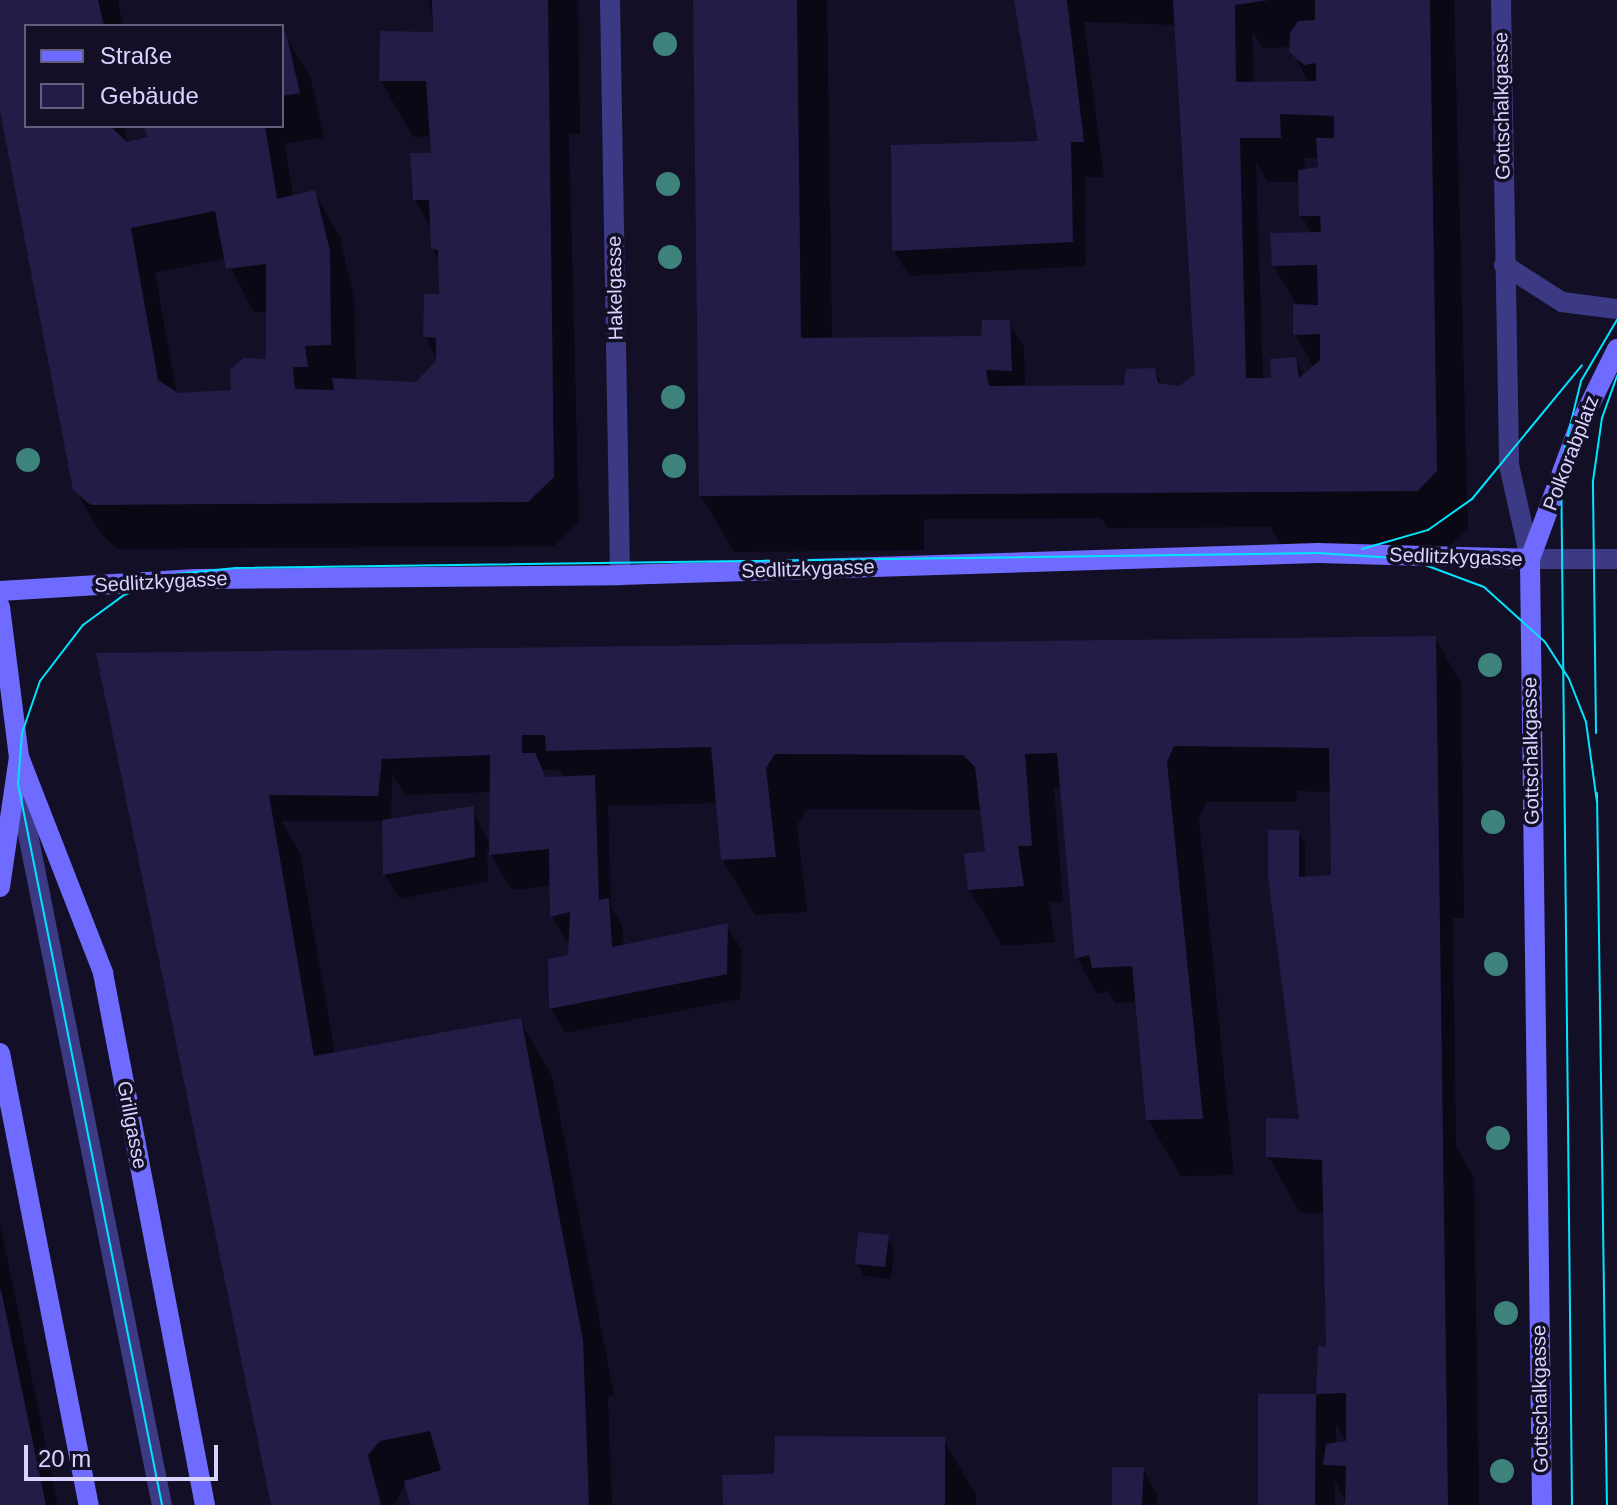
<!DOCTYPE html>
<html>
<head>
<meta charset="utf-8">
<style>
	body { margin:0 }
	#map { position:relative; width:1617px; height:1505px; overflow:hidden; background:#130f26; font-family:Arial,sans-serif }
	div>[style] { position:absolute }
	[style*='--x'] { left:calc(var(--x)*1px); top:calc(var(--y)*1px); width:calc(var(--w)*1px); rotate:calc(var(--a)*1deg) }
	.shadow>* { inset:0; background:#0007 }
	.building>* { inset:0; background:#241b47 }
	.lane>* { height:20px; margin:-10px; padding:0 10px; transform-origin:10px; border-radius:10px; background:#3d3a85 }
	.street>* { height:20px; margin:-10px; padding:0 10px; transform-origin:10px; border-radius:10px; background:#3d3a85 }
	.secondary>* { height:20px; margin:-10px; padding:0 10px; transform-origin:10px; border-radius:10px; background:#6f6bff }
	.tram>* { height:2px; margin:-1px; padding:0 1px; transform-origin:1px; border-radius:1px; background:#00e5ff }
	.trees>* { width:24px; height:24px; margin:-12px; border-radius:50%; background:#3d827b }
	span { translate:-50% -50%; white-space:nowrap; text-align:center; line-height:1.15; -webkit-text-stroke:7px #130f26; paint-order:stroke }
	.street-label { font-size:20px; color:#d9d4ff }
	.legend { position:absolute; left:24px; top:24px; width:260px; height:104px; box-sizing:border-box; background:#130f26; border:2px solid #625e7d; margin:0; padding:10px 14px; list-style:none; font-size:24px; color:#d9d4ff }
	.legend li { display:flex; align-items:center; gap:16px; height:40px }
	.legend b { width:40px; border:2px solid #625e7d }
	.scale { position:absolute; left:24px; top:1445px; width:194px; height:36px; box-sizing:border-box; border:4px solid #d9d4ff; border-top:0; padding-left:10px; font-size:24px; line-height:28px; white-space:nowrap; color:#d9d4ff; -webkit-text-stroke:6px #130f26; paint-order:stroke }
</style>
</head>
<body>
<div id="map">
	<div class="shadow">
		<i style="clip-path:polygon(evenodd,0 0,118px 0,123px 26px,26px 26px,26px 126px,124px 126px,127px 144px,151px 139px,145px 126px,282px 126px,285px 35px,311px 79px,324px 137px,285px 144px,293px 197px,314px 192px,340px 237px,354px 298px,356px 381px,417px 384px,438px 360px,425px 336px,441px 296px,440px 262px,433px 249px,432px 229px,415px 200px,433px 155px,432px 136px,413px 137px,381px 81px,435px 34px,429px 0,578px 0,580px 134px,569px 134px,579px 522px,554px 546px,118px 549px,102px 535px,75px 490px,0 100px,0 0,226px 258px,254px 313px,268px 311px,268px 362px,233px 392px,177px 395px,155px 273px,226px 258px)"></i>
		<i style="clip-path:polygon(evenodd,695px 0,827px 0,832px 340px,982px 338px,1009px 322px,1024px 347px,1025px 387px,1125px 388px,1154px 370px,1163px 386px,1180px 388px,1197px 375px,1176px 25px,1084px 22px,1104px 177px,1085px 177px,1086px 266px,909px 276px,894px 251px,1042px 144px,1016px 0,1454px 0,1468px 527px,1450px 546px,1282px 547px,1271px 527px,1108px 528px,1101px 518px,924px 519px,924px 550px,734px 552px,701px 496px,695px 0,1252px 31px,1263px 48px,1291px 47px,1309px 83px,1254px 84px,1252px 31px,695px 0,1304px 158px,1319px 158px,1320px 169px,1305px 171px,1304px 158px,695px 0,1256px 163px,1268px 182px,1300px 182px,1301px 215px,1312px 234px,1274px 266px,1297px 306px,1295px 334px,1314px 368px,1304px 376px,1295px 359px,1274px 380px,1263px 380px,1256px 163px)"></i>
		<i style="clip-path:polygon(evenodd,1435px 638px,1461px 683px,1464px 918px,1453px 918px,1456px 1147px,1474px 1178px,1479px 1505px,1347px 1505px,1335px 1481px,1335px 1505px,1260px 1505px,1260px 1396px,1318px 1396px,1320px 1348px,1328px 1349px,1325px 1214px,1300px 1212px,1268px 1156px,1301px 1121px,1298px 832px,1305px 844px,1305px 878px,1335px 878px,1331px 792px,1296px 791px,1297px 802px,1206px 802px,1199px 819px,1234px 1175px,1181px 1176px,1148px 1120px,1137px 1002px,1115px 1003px,1108px 991px,1097px 994px,1077px 958px,1062px 789px,1054px 789px,1063px 902px,1049px 902px,1055px 942px,1002px 946px,970px 890px,987px 853px,982px 810px,807px 809px,797px 825px,807px 912px,755px 915px,722px 859px,718px 803px,608px 806px,611px 907px,622px 926px,624px 947px,727px 926px,742px 950px,740px 999px,565px 1033px,551px 1008px,570px 957px,571px 940px,566px 941px,552px 916px,551px 886px,512px 890px,487px 848px,488px 881px,400px 899px,385px 874px,384px 821px,281px 821px,300px 853px,335px 1054px,519px 1020px,552px 1076px,614px 1395px,608px 1397px,612px 1505px,412px 1505px,407px 1482px,394px 1505px,273px 1505px,99px 655px,1435px 638px,543px 770px,559px 770px,564px 778px,548px 779px,543px 770px,1435px 638px,392px 774px,405px 795px,491px 792px,491px 848px,472px 808px,391px 821px,392px 774px,1435px 638px,1336px 1424px,1347px 1443px,1336px 1444px,1336px 1424px)"></i>
		<i style="clip-path:polygon(0 1223px,58px 1505px,0 1505px)"></i>
		<i style="clip-path:polygon(887px 1237px,894px 1249px,891px 1279px,864px 1276px,857px 1264px)"></i>
		<i style="clip-path:polygon(943px 1439px,976px 1495px,976px 1505px,725px 1505px,773px 1476px)"></i>
		<i style="clip-path:polygon(1143px 1469px,1157px 1494px,1157px 1505px,1114px 1505px)"></i>
	</div>
	<div class="building">
		<i style="clip-path:polygon(evenodd,0 0,98px 0,104px 26px,26px 26px,26px 126px,110px 126px,127px 142px,148px 137px,143px 126px,265px 126px,277px 199px,315px 190px,330px 251px,331px 345px,305px 346px,308px 367px,293px 367px,295px 389px,334px 390px,332px 378px,416px 382px,436px 361px,436px 338px,423px 337px,424px 294px,439px 294px,438px 250px,431px 249px,429px 200px,413px 200px,410px 153px,431px 153px,426px 81px,379px 81px,380px 31px,433px 32px,432px 0,548px 0,554px 477px,528px 502px,91px 505px,73px 490px,0 111px,0 0,215px 211px,226px 269px,266px 264px,266px 359px,243px 358px,230px 370px,231px 390px,178px 393px,158px 380px,131px 228px,215px 211px)"></i>
		<i style="clip-path:polygon(evenodd,693px 0,797px 0,801px 338px,981px 336px,982px 320px,1010px 320px,1012px 371px,986px 370px,989px 386px,1124px 385px,1126px 369px,1155px 368px,1158px 383px,1179px 386px,1195px 374px,1173px 0,1269px 0,1235px 5px,1236px 82px,1316px 81px,1316px 63px,1304px 65px,1289px 52px,1290px 33px,1298px 21px,1315px 20px,1315px 0,1430px 0,1437px 471px,1418px 491px,699px 496px,693px 0,1280px 114px,1334px 116px,1334px 138px,1316px 138px,1318px 167px,1298px 170px,1299px 216px,1320px 216px,1321px 232px,1270px 233px,1272px 266px,1317px 265px,1318px 305px,1293px 304px,1293px 335px,1320px 334px,1320px 360px,1299px 378px,1296px 357px,1270px 359px,1271px 378px,1246px 378px,1240px 138px,1281px 138px,1280px 114px)"></i>
		<i style="clip-path:polygon(1014px 0,1067px 0,1084px 142px,1071px 142px,1073px 242px,892px 251px,891px 145px,1038px 141px)"></i>
		<i style="clip-path:polygon(282px 33px,286px 33px,300px 93px,282px 96px)"></i>
		<i style="clip-path:polygon(1436px 636px,1448px 1505px,1345px 1505px,1346px 1466px,1323px 1465px,1326px 1444px,1346px 1441px,1346px 1393px,1316px 1394px,1318px 1345px,1326px 1347px,1322px 1160px,1266px 1157px,1266px 1118px,1299px 1119px,1268px 877px,1268px 830px,1299px 830px,1299px 877px,1331px 875px,1329px 748px,1174px 746px,1167px 762px,1203px 1119px,1146px 1120px,1132px 966px,1092px 968px,1089px 955px,1075px 959px,1057px 753px,1025px 754px,1032px 846px,1018px 846px,1024px 886px,968px 890px,964px 854px,985px 851px,975px 767px,963px 755px,775px 754px,766px 768px,776px 857px,721px 860px,711px 747px,546px 751px,545px 735px,522px 735px,522px 753px,535px 753px,546px 777px,595px 775px,599px 900px,609px 898px,612px 947px,728px 923px,727px 974px,549px 1009px,548px 959px,568px 955px,570px 912px,550px 917px,549px 849px,489px 855px,490px 755px,382px 759px,378px 796px,269px 795px,314px 1056px,521px 1018px,583px 1340px,589px 1505px,410px 1505px,404px 1481px,441px 1470px,430px 1431px,380px 1441px,368px 1455px,381px 1505px,271px 1505px,96px 653px)"></i>
		<i style="clip-path:polygon(474px 806px,475px 857px,383px 875px,382px 820px)"></i>
		<i style="clip-path:polygon(858px 1232px,889px 1235px,885px 1267px,855px 1264px)"></i>
		<i style="clip-path:polygon(0 1290px,1px 1290px,46px 1505px,0 1505px)"></i>
		<i style="clip-path:polygon(1258px 1394px,1316px 1394px,1315px 1505px,1258px 1505px)"></i>
		<i style="clip-path:polygon(775px 1436px,945px 1437px,945px 1505px,723px 1505px,722px 1475px,774px 1474px)"></i>
		<i style="clip-path:polygon(1112px 1467px,1144px 1467px,1142px 1505px,1112px 1505px)"></i>
	</div>
	<div class="lane">
		<i style="--x:19;--y:789;--w:730;--a:78.71"></i>
	</div>
	<div class="street">
		<i style="--x:610;--y:0;--w:575;--a:89"></i>
		<i style="--x:1501;--y:0;--w:465;--a:89"></i>
		<i style="--x:1509;--y:465;--w:96;--a:77.4"></i>
		<i style="--x:1530;--y:559;--w:87;--a:0"></i>
		<i style="--x:1504;--y:265;--w:69;--a:32.5"></i>
		<i style="--x:1562;--y:302;--w:55;--a:7.3"></i>
	</div>
	<div class="secondary">
		<i style="--x:0;--y:591;--w:196;--a:-3.5"></i>
		<i style="--x:196;--y:579;--w:424;--a:-0.5"></i>
		<i style="--x:620;--y:575;--w:698;--a:-1.81"></i>
		<i style="--x:1318;--y:553;--w:212;--a:1.6"></i>
		<i style="--x:0;--y:607;--w:151;--a:82.8"></i>
		<i style="--x:19;--y:757;--w:232;--a:68.7"></i>
		<i style="--x:103;--y:973;--w:542;--a:79.15"></i>
		<i style="--x:0;--y:887;--w:131;--a:-81.7"></i>
		<i style="--x:0;--y:1053;--w:461;--a:78.9"></i>
		<i style="--x:1542;--y:1505;--w:946;--a:-90.73"></i>
		<i style="--x:1530;--y:559;--w:144;--a:-69.7"></i>
		<i style="--x:1580;--y:424;--w:84;--a:-63.7"></i>
	</div>
	<div class="tram">
		<i style="--x:1362;--y:549;--w:69;--a:-16.1"></i>
		<i style="--x:1428;--y:530;--w:54;--a:-35.2"></i>
		<i style="--x:1472;--y:499;--w:173;--a:-50.6"></i>
		<i style="--x:1596;--y:733;--w:252;--a:-90.7"></i>
		<i style="--x:1593;--y:481;--w:64;--a:-81.9"></i>
		<i style="--x:1602;--y:418;--w:45;--a:-70.3"></i>
		<i style="--x:1597;--y:793;--w:712;--a:89.2"></i>
		<i style="--x:162;--y:1505;--w:735;--a:-101.29"></i>
		<i style="--x:18;--y:784;--w:51;--a:-85.5"></i>
		<i style="--x:22;--y:733;--w:55;--a:-70.9"></i>
		<i style="--x:40;--y:681;--w:71;--a:-52.5"></i>
		<i style="--x:83;--y:625;--w:51;--a:-36.2"></i>
		<i style="--x:124;--y:595;--w:56;--a:-22"></i>
		<i style="--x:176;--y:574;--w:60;--a:-5.7"></i>
		<i style="--x:236;--y:568;--w:1082;--a:-0.79"></i>
		<i style="--x:1318;--y:553;--w:91;--a:3.8"></i>
		<i style="--x:1409;--y:559;--w:80;--a:20.5"></i>
		<i style="--x:1484;--y:587;--w:82;--a:42"></i>
		<i style="--x:1545;--y:642;--w:44;--a:57"></i>
		<i style="--x:1569;--y:679;--w:46;--a:68.4"></i>
		<i style="--x:1586;--y:722;--w:81;--a:82.2"></i>
		<i style="--x:1572;--y:1505;--w:1042;--a:-90.6"></i>
		<i style="--x:1561;--y:463;--w:84;--a:-76.3"></i>
		<i style="--x:1581;--y:381;--w:71;--a:-59.5"></i>
	</div>
	<div class="trees">
		<i style="left:665px;top:44px"></i>
		<i style="left:668px;top:184px"></i>
		<i style="left:670px;top:257px"></i>
		<i style="left:673px;top:397px"></i>
		<i style="left:28px;top:460px"></i>
		<i style="left:674px;top:466px"></i>
		<i style="left:1490px;top:665px"></i>
		<i style="left:1493px;top:822px"></i>
		<i style="left:1496px;top:964px"></i>
		<i style="left:1498px;top:1138px"></i>
		<i style="left:1506px;top:1313px"></i>
		<i style="left:1502px;top:1471px"></i>
	</div>
	<div class="street-label">
		<span style="left:1502px;top:106px;rotate:-91deg">Gottschalkgasse</span>
		<span style="left:615px;top:288px;rotate:-91deg">Hakelgasse</span>
		<span style="left:1571px;top:453px;rotate:-69deg">Polkorabplatz</span>
		<span style="left:1456px;top:557px;rotate:2deg">Sedlitzkygasse</span>
		<span style="left:808px;top:569px;rotate:-2deg">Sedlitzkygasse</span>
		<span style="left:161px;top:582px;rotate:-3deg">Sedlitzkygasse</span>
		<span style="left:1531px;top:751px;rotate:-91deg">Gottschalkgasse</span>
		<span style="left:132px;top:1125px;rotate:79deg">Grillgasse</span>
		<span style="left:1540px;top:1399px;rotate:-91deg">Gottschalkgasse</span>
	</div>
	<ul class="legend">
	<li><b style="height:10px;background:#6f6bff"></b>Straße</li>
	<li><b style="height:22px;background:#241b47"></b>Gebäude</li>
	</ul>
	<div class="scale">20 m</div>
</div>
</body>
</html>
